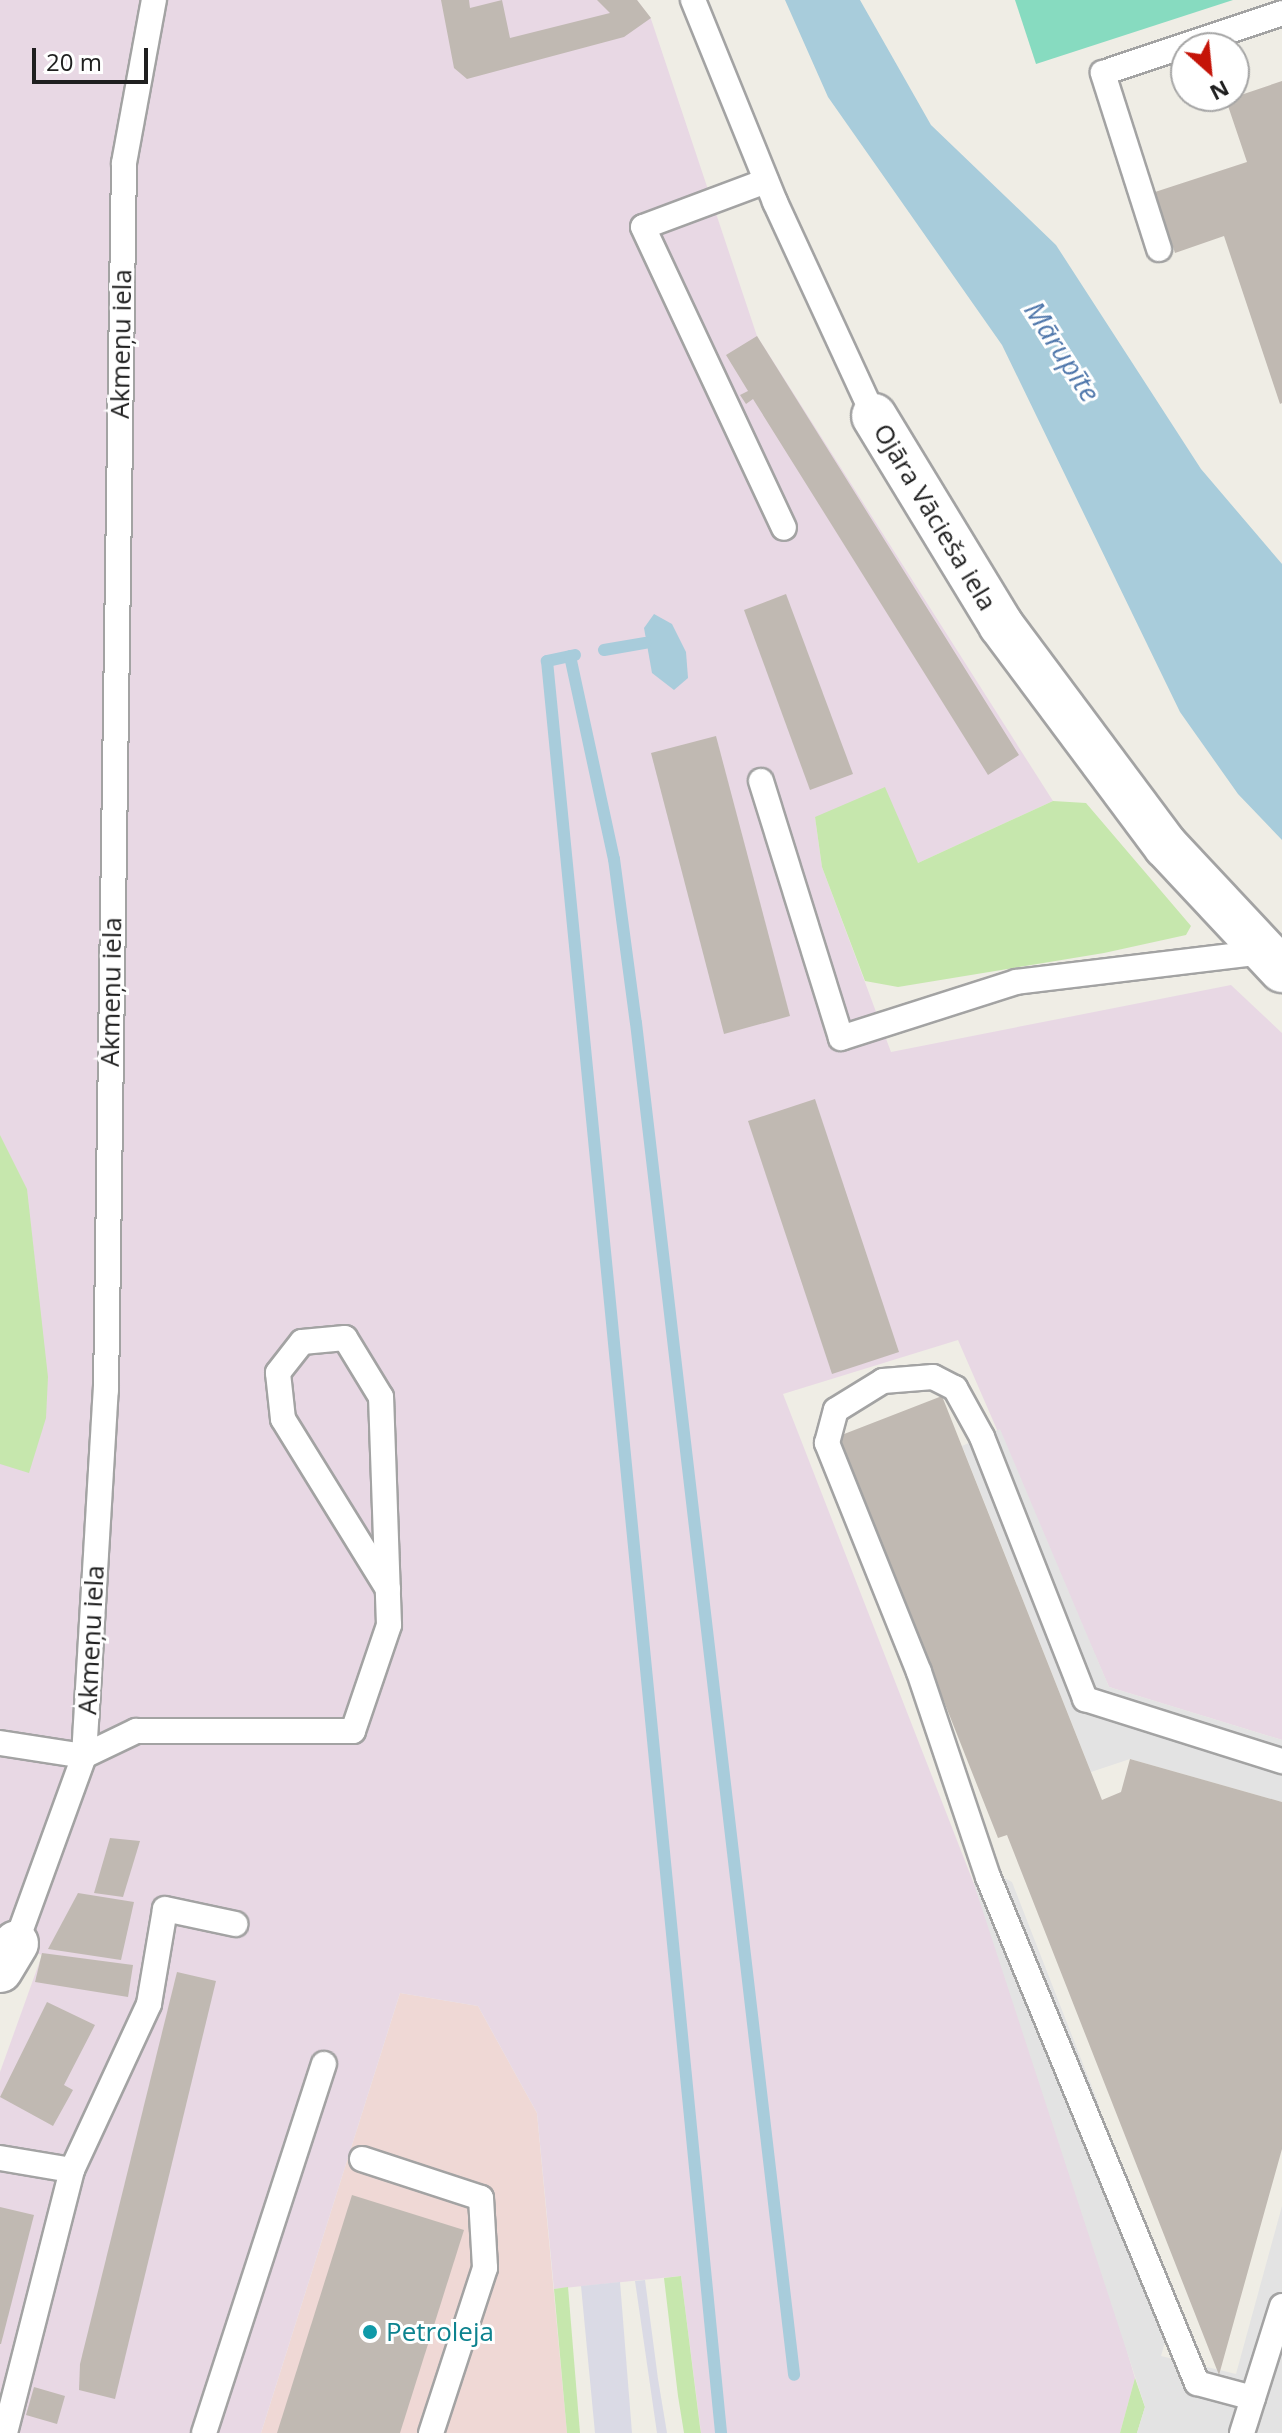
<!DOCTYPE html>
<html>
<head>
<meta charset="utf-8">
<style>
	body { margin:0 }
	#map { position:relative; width:1282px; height:2433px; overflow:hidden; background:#efede5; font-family:"Open Sans",sans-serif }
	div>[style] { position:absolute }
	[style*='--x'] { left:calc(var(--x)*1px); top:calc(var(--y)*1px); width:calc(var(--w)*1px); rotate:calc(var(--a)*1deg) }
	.commercial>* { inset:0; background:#efd8d5 }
	.industrial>* { inset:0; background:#e8d8e4 }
	.grass>* { inset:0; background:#c6e7ad }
	.pitch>* { inset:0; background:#87dbc0 }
	.parking>* { inset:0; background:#e3e3e3 }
	.plaza>* { inset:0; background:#dadae5 }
	.water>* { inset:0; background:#a8ccdb }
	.stream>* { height:12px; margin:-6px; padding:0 6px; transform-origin:6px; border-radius:6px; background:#a8ccdb }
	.building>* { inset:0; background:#c0b9b2 }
	.roads { filter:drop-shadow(2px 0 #a3a3a3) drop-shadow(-2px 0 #a3a3a3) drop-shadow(0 2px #a3a3a3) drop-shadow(0 -2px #a3a3a3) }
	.lane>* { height:24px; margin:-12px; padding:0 12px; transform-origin:12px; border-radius:12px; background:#fff }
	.street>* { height:44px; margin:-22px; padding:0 22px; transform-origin:22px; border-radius:22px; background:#fff }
	.dots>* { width:22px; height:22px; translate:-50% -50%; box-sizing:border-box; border:4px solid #fff; border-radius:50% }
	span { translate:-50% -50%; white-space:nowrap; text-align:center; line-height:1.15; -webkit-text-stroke:6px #fff; paint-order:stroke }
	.street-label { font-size:26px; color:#1f1f1f }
	.culture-label { font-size:26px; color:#0d838f }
	.left { translate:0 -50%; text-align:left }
	.water-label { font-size:28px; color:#4f77ab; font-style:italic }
	.north { position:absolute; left:1170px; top:32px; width:80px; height:80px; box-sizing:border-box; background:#fff; border:2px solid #a5a5a5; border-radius:50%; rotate:153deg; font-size:22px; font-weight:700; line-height:32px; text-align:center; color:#1f1f1f }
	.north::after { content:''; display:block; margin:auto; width:28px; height:36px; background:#c51408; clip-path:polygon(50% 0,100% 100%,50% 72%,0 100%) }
	.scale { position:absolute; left:32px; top:48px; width:116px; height:36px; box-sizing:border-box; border:4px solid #1f1f1f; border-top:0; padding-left:10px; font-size:24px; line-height:28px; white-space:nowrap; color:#1f1f1f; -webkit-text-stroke:6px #fff; paint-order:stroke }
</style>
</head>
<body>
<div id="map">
	<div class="commercial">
		<i style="clip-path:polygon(400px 1993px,478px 2006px,537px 2113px,567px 2433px,261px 2433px)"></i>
	</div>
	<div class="industrial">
		<i style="clip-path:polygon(0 0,637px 0,651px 19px,757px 336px,1053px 801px,918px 863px,815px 817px,822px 867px,891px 1052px,1231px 985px,1282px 1033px,1282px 1740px,1109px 1687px,958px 1340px,783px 1394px,974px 1884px,1081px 2195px,1135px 2378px,1120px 2433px,701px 2433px,681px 2276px,554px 2289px,537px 2113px,478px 2006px,400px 1993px,261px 2433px,0 2433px,0 2072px,42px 1955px,0 1940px)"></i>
	</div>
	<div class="grass">
		<i style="clip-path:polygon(885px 787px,918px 863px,1053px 801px,1086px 803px,1191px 926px,1186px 935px,1104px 953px,898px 987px,865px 981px,822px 867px,815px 817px)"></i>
		<i style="clip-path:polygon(0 1135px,27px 1189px,48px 1377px,46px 1418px,29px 1473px,0 1464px)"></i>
		<i style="clip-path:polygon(681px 2276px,700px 2427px,701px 2433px,684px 2433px,678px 2396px,664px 2278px)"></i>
		<i style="clip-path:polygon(568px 2287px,580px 2433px,567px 2433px,554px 2289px)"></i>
		<i style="clip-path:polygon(1135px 2378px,1145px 2407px,1137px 2433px,1120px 2433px)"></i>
	</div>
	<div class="pitch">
		<i style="clip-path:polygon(1015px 0,1233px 0,1036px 64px)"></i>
	</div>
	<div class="parking">
		<i style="clip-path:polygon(1000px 1429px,1109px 1687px,1282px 1740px,1282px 1802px,1130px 1759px,1091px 1772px,962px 1446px)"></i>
		<i style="clip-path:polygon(995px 1873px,1012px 1882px,1099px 2105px,1092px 2116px,1167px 2335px,1161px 2356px,1236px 2374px,1282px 2206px,1282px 2433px,1137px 2433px,1145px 2407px,974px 1884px)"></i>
	</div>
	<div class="plaza">
		<i style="clip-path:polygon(645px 2280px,658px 2379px,667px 2433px,657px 2433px,635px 2281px)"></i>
		<i style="clip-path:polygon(620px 2282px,632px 2433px,595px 2433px,581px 2286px)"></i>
	</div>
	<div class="water">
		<i style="clip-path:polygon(785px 0,860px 0,931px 125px,1056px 245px,1201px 469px,1282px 564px,1282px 840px,1238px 794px,1180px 712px,1002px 345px,828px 97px)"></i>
		<i style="clip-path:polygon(654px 614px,672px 624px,686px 652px,688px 678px,674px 690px,652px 673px,644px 628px)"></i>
	</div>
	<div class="stream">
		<i style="--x:604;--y:650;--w:42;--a:-9.7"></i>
		<i style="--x:575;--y:655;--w:29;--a:168"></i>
		<i style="--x:547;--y:661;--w:1781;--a:84.39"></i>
		<i style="--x:570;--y:656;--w:208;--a:77.8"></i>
		<i style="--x:614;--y:859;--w:165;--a:82.4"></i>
		<i style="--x:636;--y:1023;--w:1361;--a:83.33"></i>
	</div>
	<div class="building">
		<i style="clip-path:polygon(441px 0,469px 0,470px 8px,502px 0,510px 38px,610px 13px,597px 0,637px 0,651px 18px,624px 37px,467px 79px,454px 68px)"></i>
		<i style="clip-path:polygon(1282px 81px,1282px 403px,1280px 404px,1224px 236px,1175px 253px,1155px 192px,1247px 162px,1226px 100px)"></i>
		<i style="clip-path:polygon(757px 336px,1019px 755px,988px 775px,753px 399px,746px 404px,740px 395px,748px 391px,726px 355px)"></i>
		<i style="clip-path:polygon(786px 594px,853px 774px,810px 790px,744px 610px)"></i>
		<i style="clip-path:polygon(716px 736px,790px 1016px,724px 1034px,651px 753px)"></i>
		<i style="clip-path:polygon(815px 1099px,899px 1352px,832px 1374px,748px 1121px)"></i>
		<i style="clip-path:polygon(942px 1396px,1102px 1800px,1121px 1792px,1130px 1759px,1282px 1802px,1282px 2149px,1219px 2375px,1007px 1835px,998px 1838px,839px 1436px)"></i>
		<i style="clip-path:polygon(110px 1838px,140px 1841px,123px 1897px,94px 1893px)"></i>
		<i style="clip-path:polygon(78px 1893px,134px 1902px,121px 1960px,48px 1949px)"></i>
		<i style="clip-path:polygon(42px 1953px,133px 1965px,128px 1997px,35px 1982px)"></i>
		<i style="clip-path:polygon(177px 1972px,216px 1981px,115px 2399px,79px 2390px,80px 2364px)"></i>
		<i style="clip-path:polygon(47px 2002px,95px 2025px,64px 2085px,73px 2090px,53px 2126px,0 2097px)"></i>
		<i style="clip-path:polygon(352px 2195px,464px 2230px,400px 2433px,277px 2433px)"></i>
		<i style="clip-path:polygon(0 2207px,34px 2215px,1px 2344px,0 2344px)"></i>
		<i style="clip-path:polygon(34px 2387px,65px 2396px,57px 2424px,26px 2415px)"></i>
	</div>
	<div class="roads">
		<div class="lane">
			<i style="--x:693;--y:0;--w:218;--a:67.9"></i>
			<i style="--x:775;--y:202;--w:236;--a:65.2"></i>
			<i style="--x:766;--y:181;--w:131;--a:159.5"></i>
			<i style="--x:643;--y:227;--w:332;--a:64.9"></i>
			<i style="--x:1159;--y:249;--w:185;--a:-107.7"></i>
			<i style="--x:1103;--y:73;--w:189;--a:-18.5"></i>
			<i style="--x:761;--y:781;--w:269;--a:72.7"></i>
			<i style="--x:841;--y:1038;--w:184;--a:-17.7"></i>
			<i style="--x:1016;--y:982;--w:249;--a:-6.9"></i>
			<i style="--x:0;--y:1743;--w:85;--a:8.8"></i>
			<i style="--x:84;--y:1756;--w:58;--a:-25.7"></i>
			<i style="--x:136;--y:1731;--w:217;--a:0"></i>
			<i style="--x:353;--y:1731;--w:112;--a:-71.2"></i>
			<i style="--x:389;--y:1625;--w:228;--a:-92"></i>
			<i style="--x:381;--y:1397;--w:69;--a:-121.4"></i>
			<i style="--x:345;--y:1338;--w:43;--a:174.7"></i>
			<i style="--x:302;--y:1342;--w:39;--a:128"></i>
			<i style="--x:278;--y:1373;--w:46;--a:83.8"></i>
			<i style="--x:283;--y:1419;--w:200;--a:58.3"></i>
			<i style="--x:16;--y:1943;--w:199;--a:-70"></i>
			<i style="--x:84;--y:1756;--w:367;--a:-86.6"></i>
			<i style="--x:106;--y:1390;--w:1227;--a:-89.16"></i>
			<i style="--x:124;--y:163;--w:166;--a:-79.6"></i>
			<i style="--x:0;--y:2158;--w:73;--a:9.5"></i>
			<i style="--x:72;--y:2170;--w:271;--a:104.3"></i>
			<i style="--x:362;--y:2159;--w:125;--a:18.1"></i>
			<i style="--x:481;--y:2198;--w:70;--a:86.7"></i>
			<i style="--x:485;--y:2268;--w:174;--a:108.1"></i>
			<i style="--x:72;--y:2170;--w:183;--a:-65.1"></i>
			<i style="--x:149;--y:2004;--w:96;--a:-80.4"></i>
			<i style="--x:165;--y:1909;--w:72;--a:12.1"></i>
			<i style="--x:1253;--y:2398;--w:58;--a:-165"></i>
			<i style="--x:1197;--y:2383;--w:547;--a:-112.44"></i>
			<i style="--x:988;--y:1877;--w:216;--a:-108.6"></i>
			<i style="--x:919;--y:1672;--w:247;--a:-111.9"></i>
			<i style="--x:827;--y:1443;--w:34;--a:-75"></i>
			<i style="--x:836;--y:1410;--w:55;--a:-31.7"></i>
			<i style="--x:883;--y:1381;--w:50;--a:-4.6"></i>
			<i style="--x:933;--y:1377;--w:25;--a:27"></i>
			<i style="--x:955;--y:1388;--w:56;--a:61.1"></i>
			<i style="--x:982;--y:1437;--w:282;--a:68.5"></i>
			<i style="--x:1085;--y:1699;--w:207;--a:17.5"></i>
			<i style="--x:204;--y:2433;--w:388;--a:-72"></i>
			<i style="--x:1242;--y:2433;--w:133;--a:-72.5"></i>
		</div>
		<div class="street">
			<i style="--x:874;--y:416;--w:245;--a:58.7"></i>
			<i style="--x:1001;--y:625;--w:276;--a:53.3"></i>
			<i style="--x:1166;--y:846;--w:170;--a:46.9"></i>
			<i style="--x:0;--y:1970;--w:31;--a:-59"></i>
		</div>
	</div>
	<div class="dots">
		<i style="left:370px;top:2332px;background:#0f9aa8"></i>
	</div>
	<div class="street-label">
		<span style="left:121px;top:344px;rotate:-89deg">Akmeņu iela</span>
		<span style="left:935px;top:517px;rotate:59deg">Ojāra Vācieša iela</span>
		<span style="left:111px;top:992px;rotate:-89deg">Akmeņu iela</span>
		<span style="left:91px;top:1640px;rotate:-87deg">Akmeņu iela</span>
	</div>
	<div class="culture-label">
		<span class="left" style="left:386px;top:2332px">Petroleja</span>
	</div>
	<div class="water-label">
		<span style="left:1063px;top:351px;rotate:57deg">Mārupīte</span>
	</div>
	<div class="north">N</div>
	<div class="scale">20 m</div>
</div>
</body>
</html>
